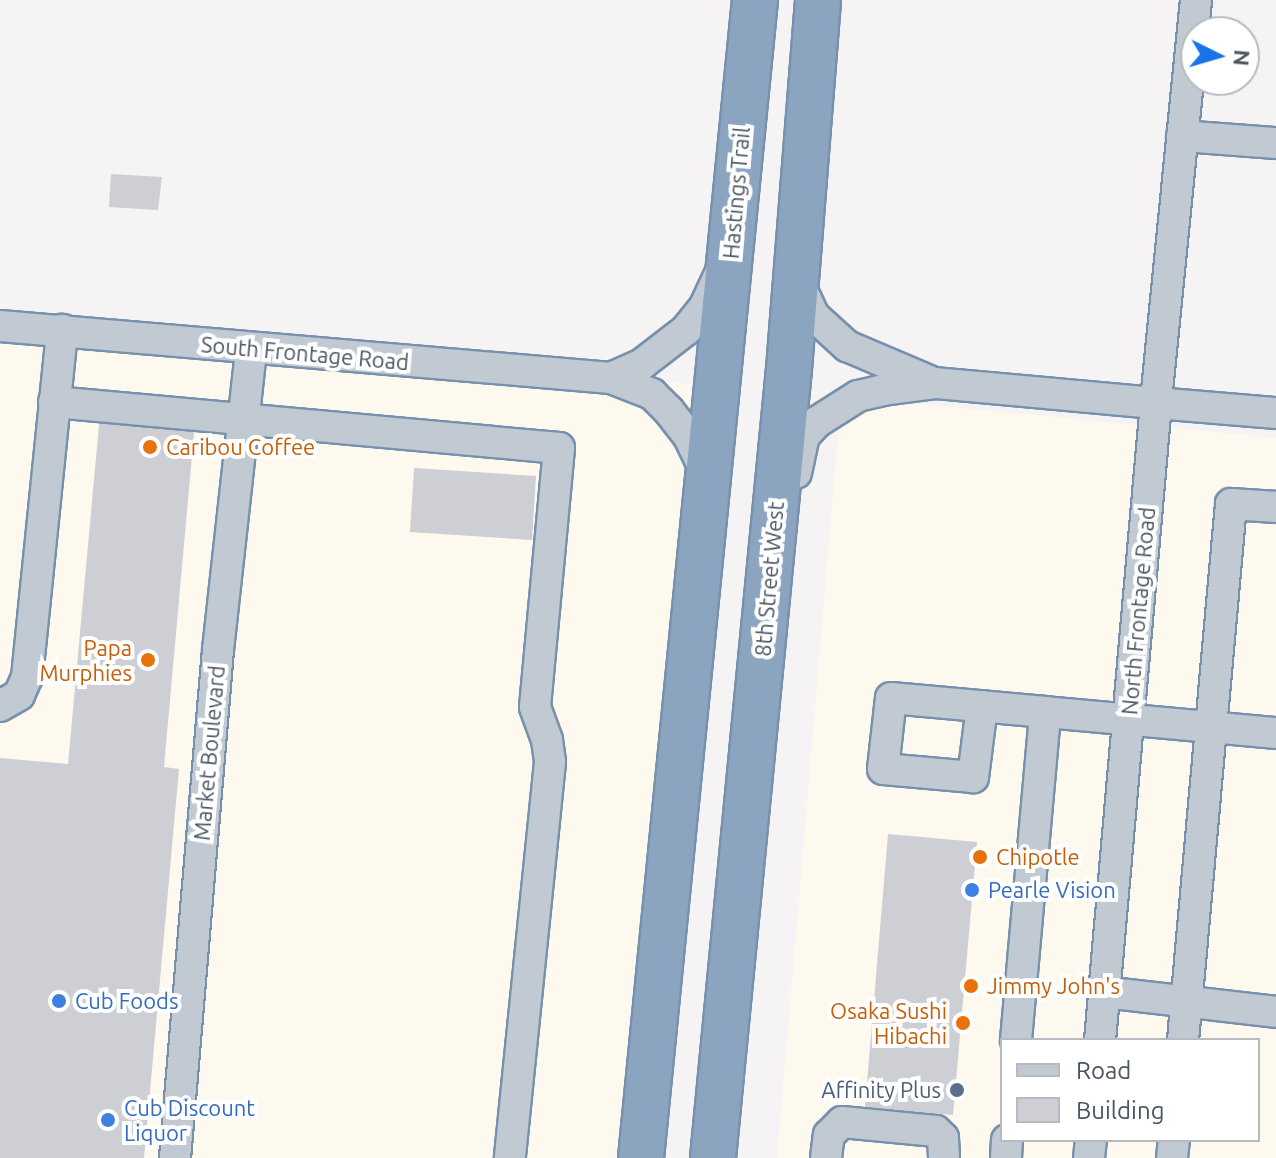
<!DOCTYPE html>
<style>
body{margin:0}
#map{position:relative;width:1276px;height:1158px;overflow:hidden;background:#f5f3f3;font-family:Ubuntu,sans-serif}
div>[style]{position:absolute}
.commercial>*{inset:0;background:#fdf9ef}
.building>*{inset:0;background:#cdcfd5}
.roads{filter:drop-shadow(2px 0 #7690ad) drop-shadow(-2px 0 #7690ad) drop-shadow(0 2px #7690ad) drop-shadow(0 -2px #7690ad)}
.minor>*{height:30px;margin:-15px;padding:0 15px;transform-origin:15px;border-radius:15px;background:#c1cad2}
.highway>*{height:44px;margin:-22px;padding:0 22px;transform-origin:22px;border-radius:22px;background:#8ba5c1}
.dots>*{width:22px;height:22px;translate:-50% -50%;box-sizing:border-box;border:4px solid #fff;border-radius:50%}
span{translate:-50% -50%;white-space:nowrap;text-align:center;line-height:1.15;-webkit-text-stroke:8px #fff;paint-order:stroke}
.street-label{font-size:22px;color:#4a5661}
.food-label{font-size:22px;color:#c56008}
.left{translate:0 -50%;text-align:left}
.right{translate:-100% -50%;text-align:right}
.shop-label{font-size:22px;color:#366cbe}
.service-label{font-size:22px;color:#4e5e75}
.legend{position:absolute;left:1000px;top:1038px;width:260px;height:104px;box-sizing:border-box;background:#fff;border:2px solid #b7bbc0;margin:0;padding:10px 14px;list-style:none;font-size:24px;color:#4a5661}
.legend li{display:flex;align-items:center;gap:16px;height:40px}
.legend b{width:40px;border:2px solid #b7bbc0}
.north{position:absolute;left:1180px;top:16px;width:80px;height:80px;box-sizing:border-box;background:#fff;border:2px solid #b7bbc0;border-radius:50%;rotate:95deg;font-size:22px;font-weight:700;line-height:32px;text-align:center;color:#4a5661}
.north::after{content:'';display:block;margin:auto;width:28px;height:36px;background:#1a73e8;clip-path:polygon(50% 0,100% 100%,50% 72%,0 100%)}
</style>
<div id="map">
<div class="commercial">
<div style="clip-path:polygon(0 330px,718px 386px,641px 1158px,0 1158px)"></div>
<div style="clip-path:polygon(evenodd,886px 401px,1276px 438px,1276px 1158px,777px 1158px,839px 421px,886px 401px,1002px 1040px,1258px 1040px,1258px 1140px,1002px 1140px,1002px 1040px)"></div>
</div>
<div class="building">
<div style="clip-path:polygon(111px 174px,162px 177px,158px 210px,109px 207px)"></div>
<div style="clip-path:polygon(100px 414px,195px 422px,164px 767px,179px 769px,144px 1158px,0 1158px,0 758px,68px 764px)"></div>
<div style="clip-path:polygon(414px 468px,536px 476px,532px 540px,410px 532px)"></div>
<div style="clip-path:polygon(888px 834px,977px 842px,953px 1115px,865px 1107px)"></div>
</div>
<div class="roads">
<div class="minor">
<div style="left:1196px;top:0;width:405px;rotate:95.7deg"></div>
<div style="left:1156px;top:403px;width:120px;rotate:4.8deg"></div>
<div style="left:1182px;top:136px;width:94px;rotate:4.3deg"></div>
<div style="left:798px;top:282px;width:38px;rotate:65deg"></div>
<div style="left:814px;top:316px;width:45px;rotate:42.3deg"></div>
<div style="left:847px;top:346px;width:89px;rotate:23.1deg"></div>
<div style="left:0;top:326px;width:613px;rotate:4.86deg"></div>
<div style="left:611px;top:378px;width:44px;rotate:21.3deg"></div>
<div style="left:652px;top:394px;width:24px;rotate:45deg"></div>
<div style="left:669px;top:411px;width:31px;rotate:52deg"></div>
<div style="left:688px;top:435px;width:46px;rotate:64deg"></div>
<div style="left:611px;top:378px;width:34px;rotate:-24deg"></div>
<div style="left:642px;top:364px;width:56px;rotate:-37.7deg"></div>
<div style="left:686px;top:330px;width:28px;rotate:-51deg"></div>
<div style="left:704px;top:308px;width:40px;rotate:-65deg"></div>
<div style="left:54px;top:402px;width:507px;rotate:5.2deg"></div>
<div style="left:559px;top:448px;width:260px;rotate:95.3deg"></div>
<div style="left:535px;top:707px;width:35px;rotate:70deg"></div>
<div style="left:547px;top:740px;width:22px;rotate:82deg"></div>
<div style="left:550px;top:762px;width:398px;rotate:95.8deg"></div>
<div style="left:796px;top:473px;width:38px;rotate:-78deg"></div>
<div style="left:804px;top:436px;width:19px;rotate:-47deg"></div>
<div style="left:817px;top:422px;width:49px;rotate:-32.4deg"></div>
<div style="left:858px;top:396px;width:26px;rotate:-13deg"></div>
<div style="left:883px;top:390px;width:52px;rotate:-7.7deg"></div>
<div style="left:935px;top:383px;width:222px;rotate:5.2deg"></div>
<div style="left:1156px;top:403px;width:639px;rotate:95.02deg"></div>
<div style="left:0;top:706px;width:22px;rotate:-30deg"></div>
<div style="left:19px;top:695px;width:20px;rotate:-66deg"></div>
<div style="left:27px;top:677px;width:349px;rotate:-84.2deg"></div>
<div style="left:982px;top:706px;width:72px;rotate:97.2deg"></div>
<div style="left:973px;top:777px;width:90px;rotate:-174.9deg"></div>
<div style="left:883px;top:769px;width:71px;rotate:-83.6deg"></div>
<div style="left:891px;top:698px;width:155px;rotate:5.2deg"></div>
<div style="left:1104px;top:992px;width:173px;rotate:6.6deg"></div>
<div style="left:1016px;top:1040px;width:329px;rotate:-84.9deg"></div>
<div style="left:1045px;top:712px;width:232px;rotate:5.2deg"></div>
<div style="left:1183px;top:1040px;width:538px;rotate:-84.88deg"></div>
<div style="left:1231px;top:504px;width:45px;rotate:3.8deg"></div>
<div style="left:175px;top:1158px;width:510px;rotate:-85.16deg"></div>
<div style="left:218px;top:650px;width:303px;rotate:-83.7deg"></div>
<div style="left:826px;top:1158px;width:23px;rotate:-83deg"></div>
<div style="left:829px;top:1135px;width:18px;rotate:-45deg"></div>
<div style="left:842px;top:1122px;width:94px;rotate:5.5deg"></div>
<div style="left:936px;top:1131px;width:10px;rotate:45deg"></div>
<div style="left:943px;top:1138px;width:20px;rotate:87deg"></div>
<div style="left:1006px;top:1158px;width:18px;rotate:-87deg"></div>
<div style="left:1089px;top:1158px;width:18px;rotate:-84deg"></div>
<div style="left:1172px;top:1158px;width:18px;rotate:-84deg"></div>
</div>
<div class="highway">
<div style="left:641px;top:1158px;width:1164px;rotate:-84.38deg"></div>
<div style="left:713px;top:1158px;width:793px;rotate:-84.5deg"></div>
<div style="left:789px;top:369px;width:370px;rotate:-85.5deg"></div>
</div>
</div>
<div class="dots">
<div style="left:150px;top:447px;background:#e8710a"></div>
<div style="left:148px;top:660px;background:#e8710a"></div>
<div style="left:980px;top:857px;background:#e8710a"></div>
<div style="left:972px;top:890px;background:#3f7fe0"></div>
<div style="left:971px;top:986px;background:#e8710a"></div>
<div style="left:59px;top:1001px;background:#3f7fe0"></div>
<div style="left:963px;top:1023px;background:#e8710a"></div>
<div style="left:957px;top:1090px;background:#5c6f8a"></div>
<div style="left:108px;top:1120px;background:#3f7fe0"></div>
</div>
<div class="street-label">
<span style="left:736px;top:193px;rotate:-85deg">Hastings Trail</span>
<span style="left:305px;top:353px;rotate:5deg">South Frontage Road</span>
<span style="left:769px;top:579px;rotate:-85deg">8th Street West</span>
<span style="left:1138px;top:611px;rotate:-85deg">North Frontage Road</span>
<span style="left:209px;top:753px;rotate:-85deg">Market Boulevard</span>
</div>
<div class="food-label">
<span class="left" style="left:166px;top:447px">Caribou Coffee</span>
<span class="right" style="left:132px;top:660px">Papa<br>Murphies</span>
<span class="left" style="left:996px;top:857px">Chipotle</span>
<span class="left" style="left:987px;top:986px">Jimmy John's</span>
<span class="right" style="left:947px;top:1023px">Osaka Sushi<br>Hibachi</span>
</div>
<div class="shop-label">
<span class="left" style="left:988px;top:890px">Pearle Vision</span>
<span class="left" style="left:75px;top:1001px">Cub Foods</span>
<span class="left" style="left:124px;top:1120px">Cub Discount<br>Liquor</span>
</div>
<div class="service-label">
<span class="right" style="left:941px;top:1090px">Affinity Plus</span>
</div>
<ul class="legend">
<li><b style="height:10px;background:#c1cad2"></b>Road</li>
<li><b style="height:22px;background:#cdcfd5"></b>Building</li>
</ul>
<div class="north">N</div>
</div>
